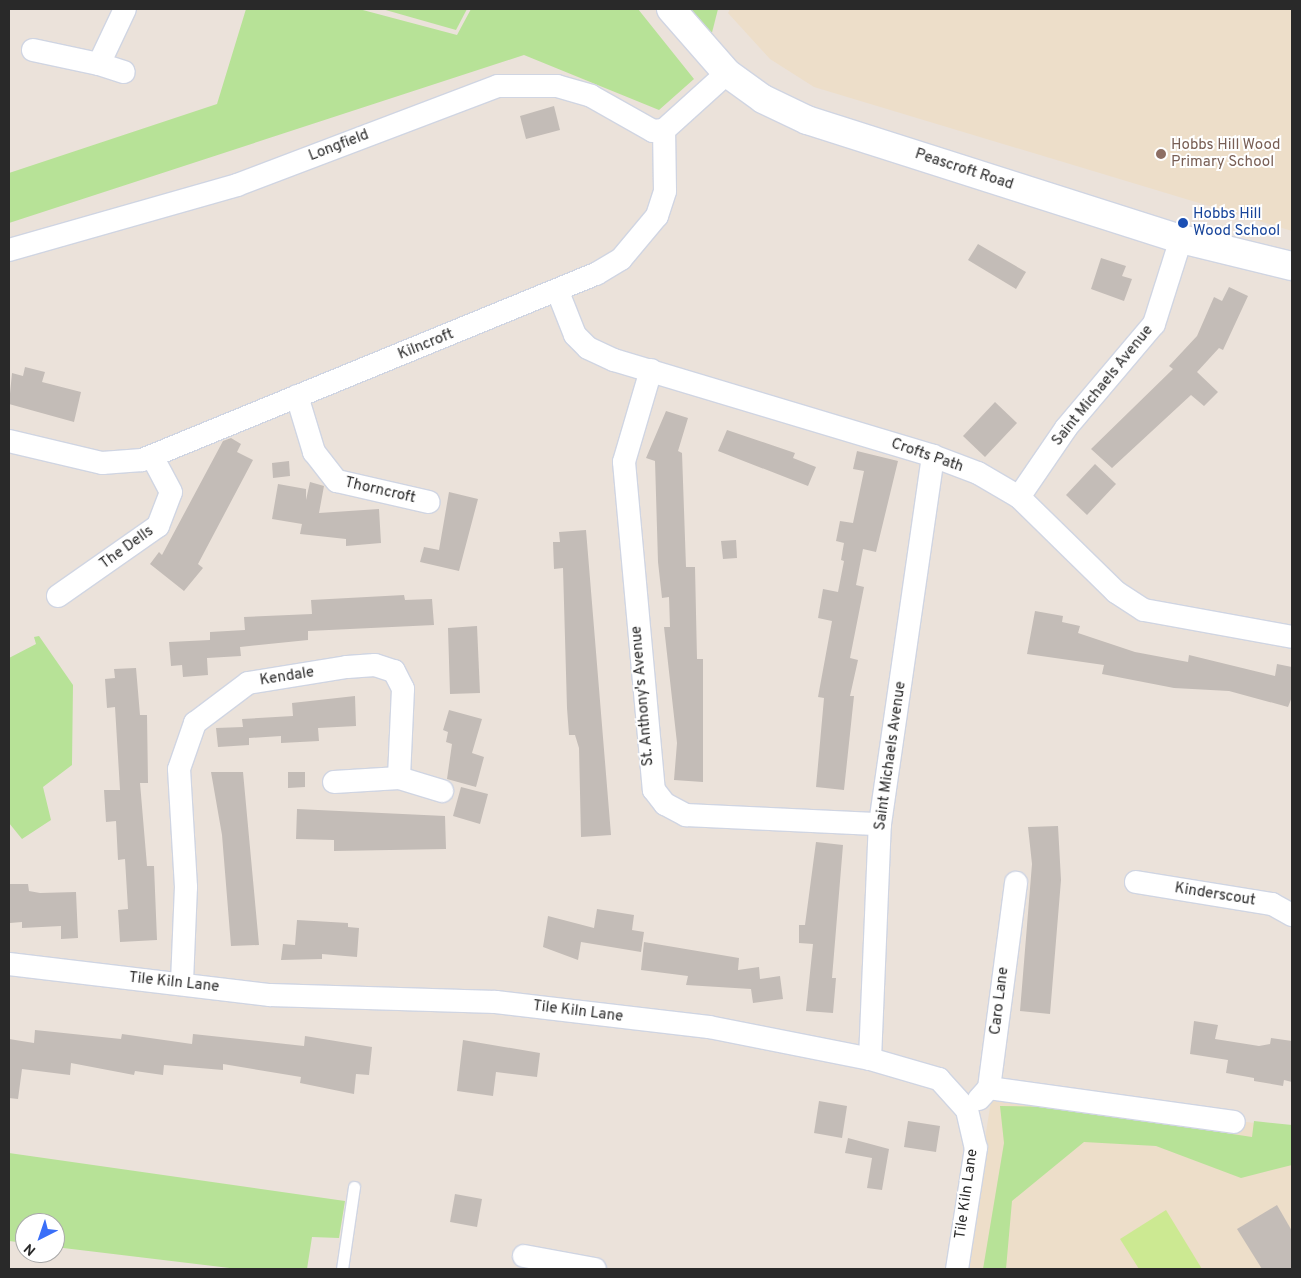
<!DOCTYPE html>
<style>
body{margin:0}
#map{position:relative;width:1301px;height:1278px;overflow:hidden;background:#ebe2da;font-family:Overpass,sans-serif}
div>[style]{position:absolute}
.education>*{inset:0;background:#eddec9}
.green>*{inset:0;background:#b7e297}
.pitch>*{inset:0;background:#cce992}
.building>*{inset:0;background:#c3bcb7}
.roads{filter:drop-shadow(1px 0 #d0d5e2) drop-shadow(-1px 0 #d0d5e2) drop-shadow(0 1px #d0d5e2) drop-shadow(0 -1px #d0d5e2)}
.lane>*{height:11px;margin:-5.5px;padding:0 5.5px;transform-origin:5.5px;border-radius:5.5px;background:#fff}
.street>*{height:22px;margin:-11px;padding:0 11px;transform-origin:11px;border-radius:11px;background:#fff}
.secondary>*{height:28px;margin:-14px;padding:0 14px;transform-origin:14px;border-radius:14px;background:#fff}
.dots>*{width:14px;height:14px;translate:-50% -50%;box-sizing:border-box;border:2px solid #fff;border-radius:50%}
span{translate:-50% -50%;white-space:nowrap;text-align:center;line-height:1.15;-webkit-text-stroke:4px #fff;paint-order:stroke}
.education-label{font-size:15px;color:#785e54}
.left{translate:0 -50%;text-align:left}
.street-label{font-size:15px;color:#292929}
.transit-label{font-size:15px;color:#164399}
.frame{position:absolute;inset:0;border:10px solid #292929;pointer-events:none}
.north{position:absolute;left:15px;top:1213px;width:50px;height:50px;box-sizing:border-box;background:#fff;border:1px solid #a9a9a9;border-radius:50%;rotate:221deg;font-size:14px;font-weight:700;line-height:20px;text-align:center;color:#292929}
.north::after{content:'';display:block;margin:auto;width:18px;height:22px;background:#3a6ff8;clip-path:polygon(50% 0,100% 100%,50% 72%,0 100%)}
</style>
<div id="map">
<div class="education">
<div style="clip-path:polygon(730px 9px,1292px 9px,1292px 231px,814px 87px,770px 59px,728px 13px)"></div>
<div style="clip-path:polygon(992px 1095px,1292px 1127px,1292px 1269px,964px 1269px)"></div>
</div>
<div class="green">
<div style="clip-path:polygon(246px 9px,359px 9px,457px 35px,471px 9px,638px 9px,694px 79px,659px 110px,524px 55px,9px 223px,9px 173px,217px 104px)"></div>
<div style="clip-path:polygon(382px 9px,467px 9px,456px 30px)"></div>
<div style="clip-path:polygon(671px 9px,718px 9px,705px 60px)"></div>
<div style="clip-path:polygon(39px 636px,73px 685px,72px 765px,43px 787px,51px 820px,22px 839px,9px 823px,9px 658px,36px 644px,34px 637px)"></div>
<div style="clip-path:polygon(1000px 1106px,1054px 1107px,1252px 1137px,1254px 1121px,1292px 1125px,1292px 1165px,1241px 1178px,1156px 1146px,1084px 1142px,1012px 1201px,1006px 1269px,983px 1269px,1004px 1143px)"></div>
<div style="clip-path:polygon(9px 1153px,345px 1201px,339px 1238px,312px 1237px,307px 1269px,238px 1269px,55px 1247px,55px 1223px,25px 1223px,25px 1243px,9px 1241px)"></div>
</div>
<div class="pitch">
<div style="clip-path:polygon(1166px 1210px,1202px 1269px,1139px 1269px,1120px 1239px)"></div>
</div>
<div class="building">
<div style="clip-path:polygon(554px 106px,560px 130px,526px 139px,520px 116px)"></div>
<div style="clip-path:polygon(978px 244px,1026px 272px,1016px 289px,968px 260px)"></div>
<div style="clip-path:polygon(1101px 258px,1126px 266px,1122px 276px,1132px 279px,1124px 301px,1091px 289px)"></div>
<div style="clip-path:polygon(1229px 287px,1248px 296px,1223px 350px,1219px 348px,1197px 372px,1218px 392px,1204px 406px,1191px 395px,1112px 468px,1091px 449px,1173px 369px,1169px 366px,1197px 336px,1214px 297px,1222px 301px)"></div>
<div style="clip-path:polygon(25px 367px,45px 372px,42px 382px,81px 392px,74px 422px,9px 404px,12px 373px,23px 376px)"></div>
<div style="clip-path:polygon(995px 402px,1017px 423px,985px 457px,963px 436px)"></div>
<div style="clip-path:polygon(666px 411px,688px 418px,678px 451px,682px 453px,686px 567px,695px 567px,697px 659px,703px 659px,703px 782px,674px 780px,677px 743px,664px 627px,670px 627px,669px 597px,662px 598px,658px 562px,655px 461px,646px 458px)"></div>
<div style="clip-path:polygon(727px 430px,795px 453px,793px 458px,816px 467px,808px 486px,718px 451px)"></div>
<div style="clip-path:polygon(231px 438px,241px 444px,237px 452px,253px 460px,198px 564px,203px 568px,184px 591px,150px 564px,159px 552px,162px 555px,223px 441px)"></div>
<div style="clip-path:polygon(857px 451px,898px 461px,876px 552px,863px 549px,856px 585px,864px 587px,850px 658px,858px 660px,850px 696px,854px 696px,844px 790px,816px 787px,824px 698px,818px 697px,832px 621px,818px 618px,823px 589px,838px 592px,844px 561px,841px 560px,844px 543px,836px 541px,840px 521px,853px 523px,864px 471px,853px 469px)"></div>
<div style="clip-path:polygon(289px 461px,290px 476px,273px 478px,272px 463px)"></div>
<div style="clip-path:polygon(1095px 464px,1116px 484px,1087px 515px,1066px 495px)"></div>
<div style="clip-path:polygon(310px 482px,324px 486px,319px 513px,379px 509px,381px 543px,346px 546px,346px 539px,300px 534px,302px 524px,272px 519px,278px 484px,306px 489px,306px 500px)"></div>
<div style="clip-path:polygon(449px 492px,478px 499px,459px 571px,420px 562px,424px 547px,439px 550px)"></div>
<div style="clip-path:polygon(586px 530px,611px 835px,581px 837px,579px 748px,575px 735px,569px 735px,567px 708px,563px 568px,554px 569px,553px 542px,560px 542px,559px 532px)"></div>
<div style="clip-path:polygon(736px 540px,737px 558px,723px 559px,721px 541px)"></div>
<div style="clip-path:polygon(404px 595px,405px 600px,432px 599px,434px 625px,308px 631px,308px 640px,240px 647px,241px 656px,207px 658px,208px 675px,183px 677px,182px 665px,171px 666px,169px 642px,210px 640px,210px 632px,245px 630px,244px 617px,312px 614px,311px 600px)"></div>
<div style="clip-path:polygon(1035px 611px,1063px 616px,1062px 622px,1080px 626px,1078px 633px,1135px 652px,1188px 662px,1189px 655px,1275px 676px,1277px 664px,1292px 667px,1292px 697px,1288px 707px,1229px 691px,1174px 688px,1102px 674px,1104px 665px,1027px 654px)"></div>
<div style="clip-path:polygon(477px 626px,480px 693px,450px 694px,448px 628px)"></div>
<div style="clip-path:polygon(136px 668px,140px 715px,147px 715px,148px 783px,140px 783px,147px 866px,154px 866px,157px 940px,120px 942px,118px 910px,128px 909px,125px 859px,118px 860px,116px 821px,106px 822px,104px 790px,120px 790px,115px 707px,107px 708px,105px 679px,115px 678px,114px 669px)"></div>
<div style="clip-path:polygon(355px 696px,356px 726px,318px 728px,319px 741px,281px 743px,281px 736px,249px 738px,249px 745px,218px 747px,216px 728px,243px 727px,242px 719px,293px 716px,292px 703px)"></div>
<div style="clip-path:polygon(449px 710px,482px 719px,472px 753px,484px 757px,476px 787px,447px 779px,452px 744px,446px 742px,448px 732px,443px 730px)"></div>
<div style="clip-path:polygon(211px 772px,243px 772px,259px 945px,231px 946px,222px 835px)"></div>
<div style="clip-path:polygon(288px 772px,305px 772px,305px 787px,288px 788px)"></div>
<div style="clip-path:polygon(461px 787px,488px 794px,480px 824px,453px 816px)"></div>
<div style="clip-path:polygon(297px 809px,445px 816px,446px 849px,334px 851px,334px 840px,296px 839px)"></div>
<div style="clip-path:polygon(1058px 826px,1061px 880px,1050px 1014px,1020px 1011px,1032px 864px,1028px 827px)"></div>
<div style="clip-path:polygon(816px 842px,843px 845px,832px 978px,836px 978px,833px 1013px,806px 1011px,813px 944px,799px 943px,799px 925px,805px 925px)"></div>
<div style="clip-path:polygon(9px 884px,28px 884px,29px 891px,40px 893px,76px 892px,78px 938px,61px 939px,61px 926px,22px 928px,22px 922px,10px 923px)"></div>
<div style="clip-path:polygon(597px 909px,634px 915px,632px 930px,644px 932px,641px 952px,581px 942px,578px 960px,543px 947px,548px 916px,594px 928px)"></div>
<div style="clip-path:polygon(297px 920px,348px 923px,348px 927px,359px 928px,357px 957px,322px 954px,322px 959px,281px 960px,283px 944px,295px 945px)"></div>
<div style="clip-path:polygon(644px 942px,739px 958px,738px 970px,759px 967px,760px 979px,780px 976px,783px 999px,753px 1003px,751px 989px,686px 985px,688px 976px,641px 970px)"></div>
<div style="clip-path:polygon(1194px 1021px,1218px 1025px,1215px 1039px,1259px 1046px,1270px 1044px,1271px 1038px,1292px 1041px,1292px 1082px,1284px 1080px,1283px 1086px,1254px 1081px,1254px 1078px,1226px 1073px,1228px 1060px,1190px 1054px)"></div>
<div style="clip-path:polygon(35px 1030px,121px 1039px,122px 1034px,192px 1044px,193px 1034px,304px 1046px,305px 1036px,372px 1047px,369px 1075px,356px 1074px,354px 1094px,300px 1083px,301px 1077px,223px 1064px,223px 1070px,164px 1065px,163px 1075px,135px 1071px,134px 1075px,71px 1063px,70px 1075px,22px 1069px,18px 1099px,9px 1098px,9px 1039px,34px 1043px)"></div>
<div style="clip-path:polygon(463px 1040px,540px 1053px,537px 1077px,496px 1072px,493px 1096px,457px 1091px)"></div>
<div style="clip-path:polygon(819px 1101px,847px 1106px,842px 1138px,814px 1133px)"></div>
<div style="clip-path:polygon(908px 1121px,940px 1126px,936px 1152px,904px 1147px)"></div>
<div style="clip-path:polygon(848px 1138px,889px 1149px,882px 1190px,867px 1188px,872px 1158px,845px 1153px)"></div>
<div style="clip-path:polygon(455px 1194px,482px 1199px,477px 1227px,450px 1222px)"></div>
<div style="clip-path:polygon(1277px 1205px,1292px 1231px,1292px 1269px,1262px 1269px,1237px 1229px)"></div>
</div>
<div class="roads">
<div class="lane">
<div style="left:342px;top:1269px;width:83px;rotate:-81.7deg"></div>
</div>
<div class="street">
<div style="left:33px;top:50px;width:67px;rotate:12deg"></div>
<div style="left:99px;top:64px;width:61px;rotate:-64.7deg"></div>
<div style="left:99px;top:64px;width:26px;rotate:18deg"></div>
<div style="left:9px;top:250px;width:237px;rotate:-15.9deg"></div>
<div style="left:237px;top:185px;width:279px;rotate:-20.8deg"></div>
<div style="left:498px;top:86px;width:59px"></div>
<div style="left:557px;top:86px;width:35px;rotate:16deg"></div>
<div style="left:591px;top:96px;width:71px;rotate:29.4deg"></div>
<div style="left:653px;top:131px;width:11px;rotate:-5deg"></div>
<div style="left:558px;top:292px;width:46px;rotate:68.4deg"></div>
<div style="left:575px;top:335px;width:18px;rotate:45deg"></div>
<div style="left:588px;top:348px;width:29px;rotate:25deg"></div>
<div style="left:614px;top:360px;width:333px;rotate:16.7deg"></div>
<div style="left:933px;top:456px;width:48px;rotate:20.7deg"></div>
<div style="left:978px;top:473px;width:48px;rotate:30.3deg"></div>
<div style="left:1019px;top:497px;width:136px;rotate:44.4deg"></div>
<div style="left:1116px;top:592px;width:33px;rotate:33deg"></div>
<div style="left:1144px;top:610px;width:150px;rotate:10.3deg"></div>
<div style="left:651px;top:370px;width:96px;rotate:106.4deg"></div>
<div style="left:624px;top:462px;width:329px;rotate:84.8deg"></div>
<div style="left:654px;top:790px;width:18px;rotate:52deg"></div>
<div style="left:665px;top:804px;width:24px;rotate:28deg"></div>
<div style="left:686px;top:815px;width:194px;rotate:2.7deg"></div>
<div style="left:297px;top:396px;width:59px;rotate:73.1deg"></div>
<div style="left:314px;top:452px;width:37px;rotate:52deg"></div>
<div style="left:337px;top:481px;width:94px;rotate:12.9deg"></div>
<div style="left:9px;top:441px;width:96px;rotate:13.3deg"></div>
<div style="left:102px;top:463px;width:40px;rotate:-4.3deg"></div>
<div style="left:142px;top:460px;width:491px;rotate:-22.3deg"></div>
<div style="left:596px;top:274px;width:29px;rotate:-31deg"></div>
<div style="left:621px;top:259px;width:56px;rotate:-50.1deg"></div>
<div style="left:657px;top:216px;width:26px;rotate:-72deg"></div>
<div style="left:665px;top:191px;width:61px;rotate:-90.9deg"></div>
<div style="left:664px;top:130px;width:85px;rotate:-42.1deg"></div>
<div style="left:1019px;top:497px;width:83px;rotate:-55.7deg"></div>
<div style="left:1066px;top:428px;width:136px;rotate:-49.8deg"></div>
<div style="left:1154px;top:324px;width:89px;rotate:-72.4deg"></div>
<div style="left:58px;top:596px;width:122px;rotate:-35deg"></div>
<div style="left:158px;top:526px;width:36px;rotate:-69deg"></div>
<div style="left:171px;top:492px;width:40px;rotate:-118deg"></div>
<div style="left:399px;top:778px;width:45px;rotate:16.8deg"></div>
<div style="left:1136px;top:882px;width:138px;rotate:9.2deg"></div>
<div style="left:1272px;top:904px;width:23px;rotate:29deg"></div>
<div style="left:9px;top:964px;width:263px;rotate:6.8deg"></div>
<div style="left:270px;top:995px;width:226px;rotate:1.8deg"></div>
<div style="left:496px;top:1002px;width:214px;rotate:6.7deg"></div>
<div style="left:709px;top:1027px;width:164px;rotate:11.2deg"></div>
<div style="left:870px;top:1059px;width:72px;rotate:16.2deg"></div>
<div style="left:939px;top:1079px;width:42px;rotate:47.9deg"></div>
<div style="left:967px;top:1110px;width:39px;rotate:77deg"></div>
<div style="left:976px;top:1148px;width:122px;rotate:98.9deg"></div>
<div style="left:182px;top:982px;width:95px;rotate:-87.6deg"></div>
<div style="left:186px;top:887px;width:118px;rotate:-93.4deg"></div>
<div style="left:179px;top:769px;width:49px;rotate:-70.8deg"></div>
<div style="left:195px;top:723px;width:66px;rotate:-37deg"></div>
<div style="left:248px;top:683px;width:100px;rotate:-9.2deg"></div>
<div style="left:347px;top:667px;width:28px;rotate:-4deg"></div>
<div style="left:375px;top:665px;width:20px;rotate:18deg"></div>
<div style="left:394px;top:671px;width:20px;rotate:63deg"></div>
<div style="left:403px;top:689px;width:89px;rotate:92.6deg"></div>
<div style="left:399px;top:778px;width:65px;rotate:176.5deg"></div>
<div style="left:870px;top:1059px;width:235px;rotate:-87.6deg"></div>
<div style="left:880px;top:824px;width:372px;rotate:-81.8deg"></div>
<div style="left:989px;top:1088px;width:247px;rotate:7.9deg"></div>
<div style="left:979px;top:1099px;width:15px;rotate:-48deg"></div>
<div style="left:989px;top:1088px;width:207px;rotate:-82.5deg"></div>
<div style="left:524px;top:1256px;width:72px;rotate:10.4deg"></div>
</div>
<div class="secondary">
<div style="left:671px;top:9px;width:85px;rotate:48.8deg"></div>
<div style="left:727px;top:73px;width:44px;rotate:35.8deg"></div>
<div style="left:763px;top:99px;width:49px;rotate:25.5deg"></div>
<div style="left:807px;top:120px;width:392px;rotate:17.7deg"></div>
<div style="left:1181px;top:239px;width:114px;rotate:13.7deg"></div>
</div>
</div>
<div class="dots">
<div style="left:1161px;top:154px;background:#8d6e63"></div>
<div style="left:1183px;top:223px;background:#1a4fb4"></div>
</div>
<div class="education-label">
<span class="left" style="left:1171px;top:154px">Hobbs Hill Wood<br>Primary School</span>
</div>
<div class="street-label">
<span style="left:339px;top:146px;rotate:-21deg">Longfield</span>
<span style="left:964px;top:170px;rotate:18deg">Peascroft Road</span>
<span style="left:426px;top:345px;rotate:-22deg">Kilncroft</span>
<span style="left:1103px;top:386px;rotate:-51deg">Saint Michaels Avenue</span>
<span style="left:927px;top:456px;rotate:19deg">Crofts Path</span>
<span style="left:380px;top:491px;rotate:13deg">Thorncroft</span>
<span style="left:127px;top:548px;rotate:-36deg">The Dells</span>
<span style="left:287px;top:677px;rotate:-9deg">Kendale</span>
<span style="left:643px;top:696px;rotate:-95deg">St. Anthony's Avenue</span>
<span style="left:891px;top:756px;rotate:-82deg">Saint Michaels Avenue</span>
<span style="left:1215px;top:895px;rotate:9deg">Kinderscout</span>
<span style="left:174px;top:983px;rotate:6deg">Tile Kiln Lane</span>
<span style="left:1000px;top:1001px;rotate:-83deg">Caro Lane</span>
<span style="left:578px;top:1012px;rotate:7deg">Tile Kiln Lane</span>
<span style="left:967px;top:1194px;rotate:-82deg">Tile Kiln Lane</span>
</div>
<div class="transit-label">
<span class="left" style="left:1193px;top:223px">Hobbs Hill<br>Wood School</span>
</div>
<div class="frame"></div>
<div class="north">N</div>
</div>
